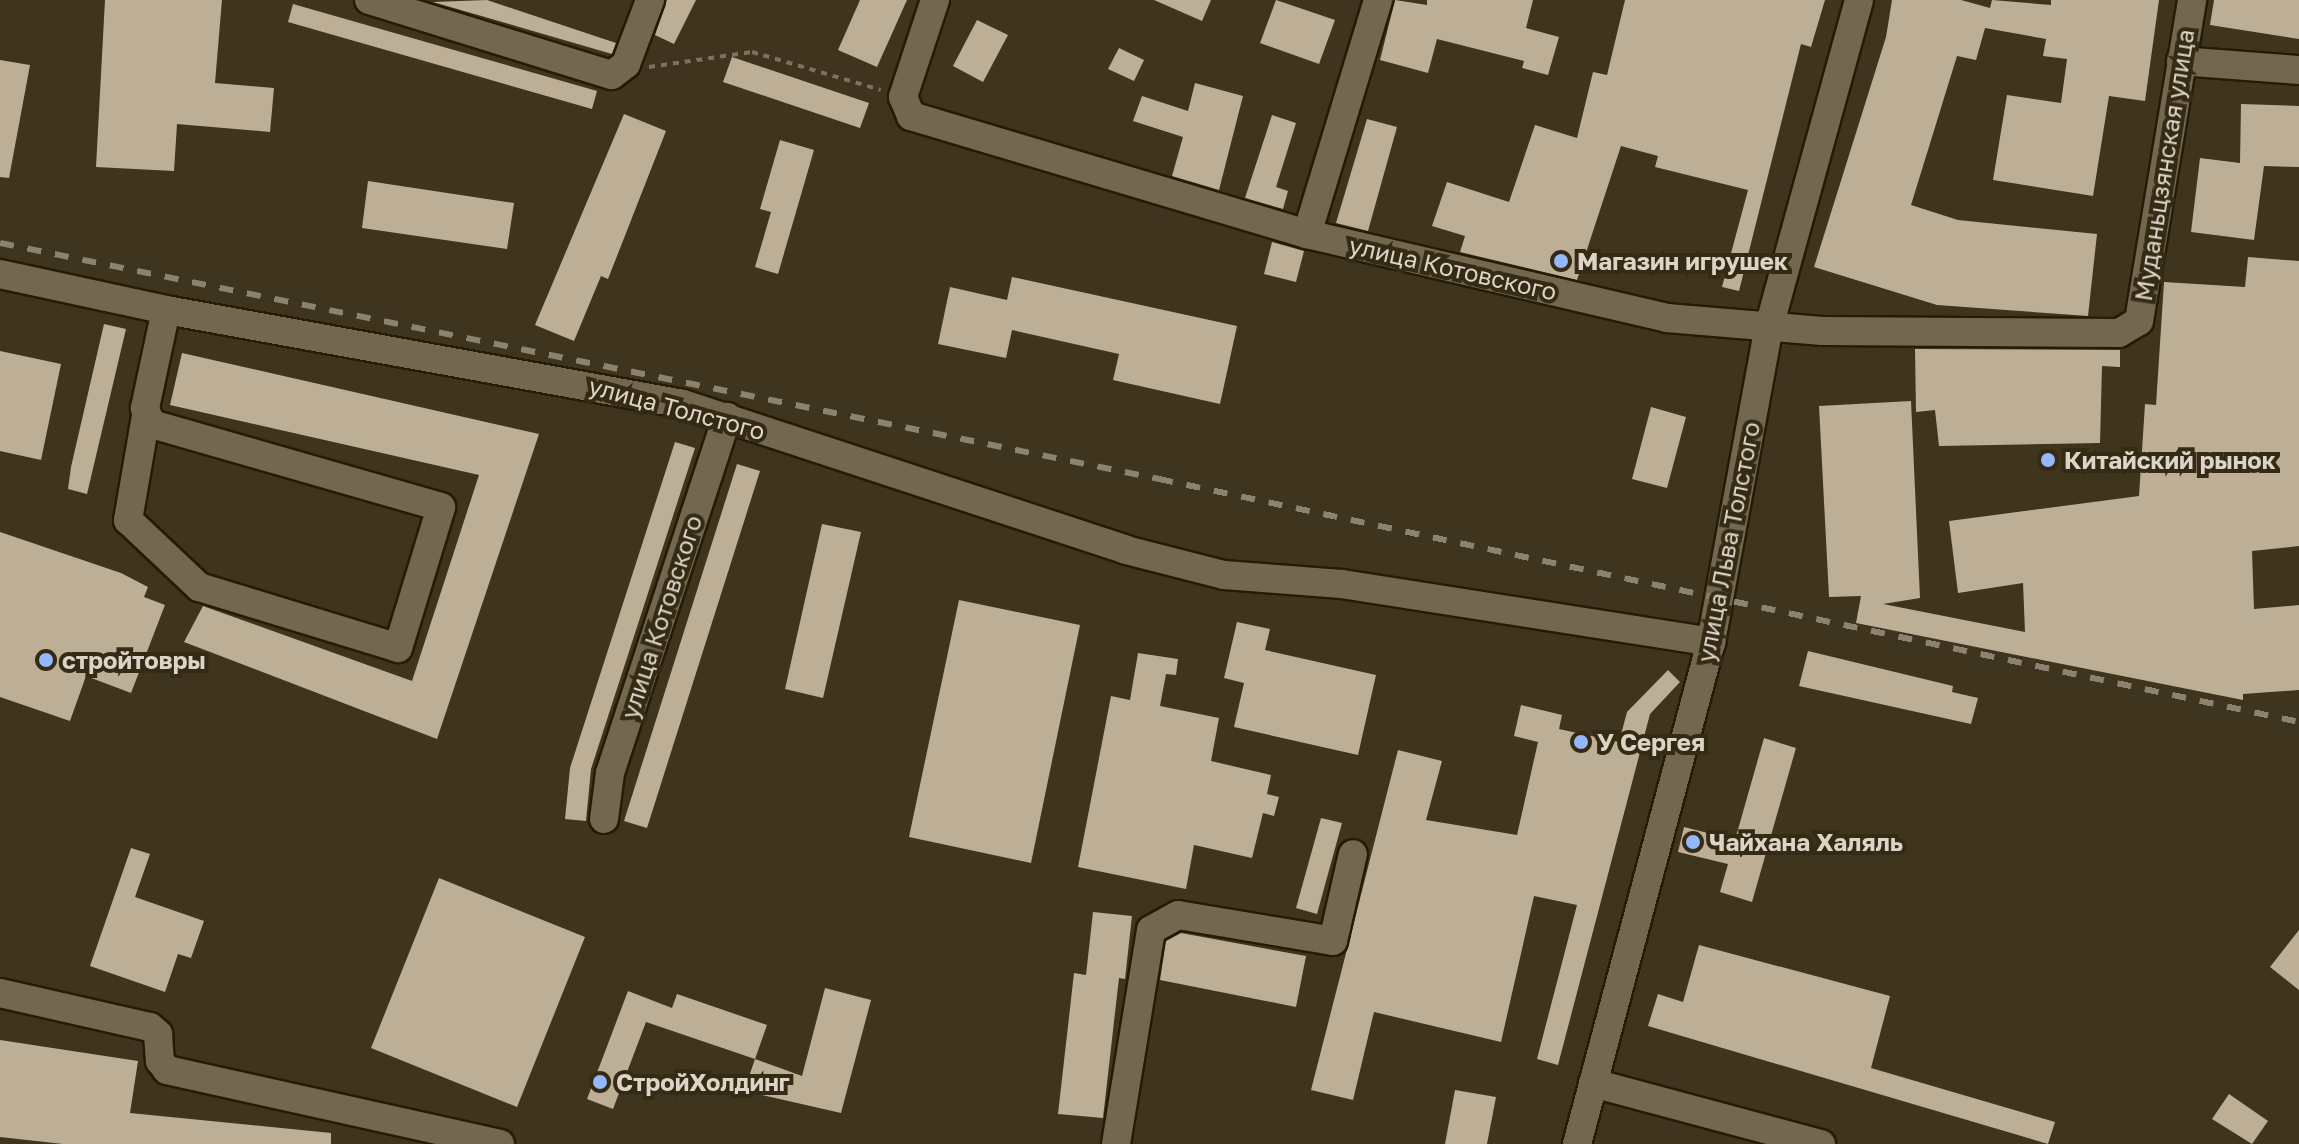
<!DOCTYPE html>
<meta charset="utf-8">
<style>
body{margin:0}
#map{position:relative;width:2299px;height:1144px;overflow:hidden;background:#3f341d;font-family:"Golos Text",sans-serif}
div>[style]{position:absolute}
.building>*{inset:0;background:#bdaf95}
.path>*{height:4px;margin-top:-2px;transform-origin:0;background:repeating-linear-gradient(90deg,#7c725f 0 6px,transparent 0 12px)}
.roads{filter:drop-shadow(2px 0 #261b05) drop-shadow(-2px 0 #261b05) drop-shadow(0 2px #261b05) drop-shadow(0 -2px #261b05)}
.minor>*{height:28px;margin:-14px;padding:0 14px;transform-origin:14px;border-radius:14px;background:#73674f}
.rail>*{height:6px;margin-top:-3px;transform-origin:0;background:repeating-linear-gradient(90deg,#8b8270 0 14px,transparent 0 28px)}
.dots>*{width:22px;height:22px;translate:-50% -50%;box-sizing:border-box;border:4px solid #352a13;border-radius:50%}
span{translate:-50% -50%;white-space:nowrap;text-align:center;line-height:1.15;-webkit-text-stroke:8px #352a13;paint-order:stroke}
.street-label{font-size:24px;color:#dbd4c7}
.poi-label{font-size:24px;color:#dbd4c7;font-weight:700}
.left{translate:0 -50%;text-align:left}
</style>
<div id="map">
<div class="building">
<div style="clip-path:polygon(105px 0,222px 0,215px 83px,274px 88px,270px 132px,177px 124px,174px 171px,96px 167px)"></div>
<div style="clip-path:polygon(487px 0,616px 43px,612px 54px,433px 2px)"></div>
<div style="clip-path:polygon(667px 0,696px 0,674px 44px,655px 35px)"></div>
<div style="clip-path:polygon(860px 0,907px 0,877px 67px,838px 50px)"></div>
<div style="clip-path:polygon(1154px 0,1211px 0,1202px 21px)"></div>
<div style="clip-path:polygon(1276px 0,1335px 20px,1319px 64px,1260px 43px)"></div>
<div style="clip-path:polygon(1395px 0,1427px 5px,1427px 0,1533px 0,1526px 28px,1559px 37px,1548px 75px,1522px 68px,1524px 61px,1437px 39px,1428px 73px,1380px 60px)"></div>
<div style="clip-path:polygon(1625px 0,1825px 0,1811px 47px,1801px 44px,1739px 291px,1722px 287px,1748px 190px,1655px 167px,1658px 156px,1621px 146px,1577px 280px,1460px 252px,1465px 236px,1432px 226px,1447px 182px,1509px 202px,1535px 125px,1577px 138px,1593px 72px,1607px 75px)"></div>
<div style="clip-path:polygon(1892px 0,1961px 0,1990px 8px,1992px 0,2051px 5px,2051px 0,2159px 0,2145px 101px,2109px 96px,2093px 196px,1993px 180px,2007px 95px,2061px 103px,2067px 59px,2043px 56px,2046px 39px,1985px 28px,1976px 60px,1957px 56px,1911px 205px,1958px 220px,2097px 234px,2088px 316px,1937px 305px,1814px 267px,1886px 37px)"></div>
<div style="clip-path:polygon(2214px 0,2299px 0,2299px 39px,2210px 25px)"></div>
<div style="clip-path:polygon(293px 4px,597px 91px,592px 109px,288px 22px)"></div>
<div style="clip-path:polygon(977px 20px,1008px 35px,983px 82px,953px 66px)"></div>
<div style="clip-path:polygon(1119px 48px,1144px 60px,1134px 81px,1108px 69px)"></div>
<div style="clip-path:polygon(732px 57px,869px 103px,860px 128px,723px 82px)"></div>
<div style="clip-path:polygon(0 60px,30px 65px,9px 178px,0 177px)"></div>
<div style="clip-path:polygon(1195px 83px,1243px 96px,1219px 190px,1172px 176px,1183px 137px,1133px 121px,1142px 96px,1188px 111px)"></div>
<div style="clip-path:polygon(2241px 104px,2299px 106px,2299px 167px,2264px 166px,2254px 240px,2191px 232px,2200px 158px,2240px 163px)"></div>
<div style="clip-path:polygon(624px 114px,666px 131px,608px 279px,601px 276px,574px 341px,535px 325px)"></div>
<div style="clip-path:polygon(1272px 115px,1296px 123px,1276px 187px,1288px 191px,1283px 209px,1245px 198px)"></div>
<div style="clip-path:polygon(1367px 119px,1397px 127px,1368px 231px,1336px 223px)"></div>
<div style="clip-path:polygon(780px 140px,814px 150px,778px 274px,755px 267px,771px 212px,760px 209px)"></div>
<div style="clip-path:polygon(368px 181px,514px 203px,507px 249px,362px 228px)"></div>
<div style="clip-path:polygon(1272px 242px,1304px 251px,1296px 282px,1264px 274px)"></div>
<div style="clip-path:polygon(2248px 257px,2299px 261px,2299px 546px,2252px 551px,2254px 609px,2299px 605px,2299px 690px,2243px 694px,2243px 700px,1856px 623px,1861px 596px,1829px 597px,1819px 406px,1911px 401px,1920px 598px,1883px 604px,2025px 632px,2023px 583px,1958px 593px,1949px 521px,2139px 496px,2145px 404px,2156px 405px,2164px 282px,2245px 287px)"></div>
<div style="clip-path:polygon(1012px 277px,1237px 326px,1220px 404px,1113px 380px,1119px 354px,1012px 330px,1006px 358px,938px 344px,950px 287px,1007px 300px)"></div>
<div style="clip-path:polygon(104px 324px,126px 329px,87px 494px,68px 489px,71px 467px)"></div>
<div style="clip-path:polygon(1915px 349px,2120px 350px,2120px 367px,2102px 366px,2100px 443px,1939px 446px,1935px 410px,1916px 412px)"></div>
<div style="clip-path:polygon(0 351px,61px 364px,41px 460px,0 451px)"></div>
<div style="clip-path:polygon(182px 353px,539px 434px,437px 739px,184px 642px,203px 606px,412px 681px,479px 475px,170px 405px)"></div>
<div style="clip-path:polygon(1651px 407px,1686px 417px,1667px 488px,1632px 479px)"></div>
<div style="clip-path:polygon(675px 442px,695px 448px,591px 769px,586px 821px,565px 819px,570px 768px)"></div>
<div style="clip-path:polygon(737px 464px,760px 471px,647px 828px,624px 821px)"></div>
<div style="clip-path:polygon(822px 524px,861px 532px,823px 698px,785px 689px)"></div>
<div style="clip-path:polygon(0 532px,121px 573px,148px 587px,144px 597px,165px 605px,131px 693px,86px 676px,70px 721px,0 697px)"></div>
<div style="clip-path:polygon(959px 600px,1080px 625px,1031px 863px,909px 837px)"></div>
<div style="clip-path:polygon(1237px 622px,1270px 629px,1265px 650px,1376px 675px,1358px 755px,1234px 727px,1244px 683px,1224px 678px)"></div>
<div style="clip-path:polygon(1808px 651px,1953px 686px,1952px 692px,1978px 698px,1971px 724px,1799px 686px)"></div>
<div style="clip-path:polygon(1138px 653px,1178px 659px,1176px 675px,1166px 674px,1160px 706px,1219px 718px,1211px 761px,1271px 775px,1267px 794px,1279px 797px,1274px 816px,1263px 813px,1252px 858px,1194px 845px,1186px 889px,1078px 867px,1111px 696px,1130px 700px)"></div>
<div style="clip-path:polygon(1668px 670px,1680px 682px,1650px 714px,1558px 1065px,1537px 1059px,1577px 905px,1534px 896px,1501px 1042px,1374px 1012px,1353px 1100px,1311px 1090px,1398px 750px,1442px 761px,1426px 820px,1517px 835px,1538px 742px,1514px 736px,1521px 705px,1562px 715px,1559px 729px,1619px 742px,1627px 712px)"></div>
<div style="clip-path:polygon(1764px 738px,1796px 748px,1752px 902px,1720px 892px,1728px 864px,1678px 852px,1684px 827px,1735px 840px)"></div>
<div style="clip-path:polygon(1321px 818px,1342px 823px,1317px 914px,1296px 908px)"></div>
<div style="clip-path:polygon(131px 848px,150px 854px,135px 897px,204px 921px,191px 958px,178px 954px,165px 992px,90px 966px)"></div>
<div style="clip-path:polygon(439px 878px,585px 937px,517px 1107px,371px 1048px)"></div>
<div style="clip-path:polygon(1093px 912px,1132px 916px,1125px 979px,1119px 978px,1103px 1118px,1058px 1114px,1074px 973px,1086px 975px)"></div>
<div style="clip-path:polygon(2299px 930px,2299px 990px,2270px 967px)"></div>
<div style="clip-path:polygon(1181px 933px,1306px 956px,1296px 1007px,1160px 980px,1166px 941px)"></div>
<div style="clip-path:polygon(1699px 945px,1890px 996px,1871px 1068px,2055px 1122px,2048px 1144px,1648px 1026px,1658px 994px,1683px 1002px)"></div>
<div style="clip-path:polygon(825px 988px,871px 1000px,841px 1113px,744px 1091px,755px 1059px,802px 1076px)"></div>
<div style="clip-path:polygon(628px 991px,672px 1008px,677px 994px,767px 1025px,755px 1059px,646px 1022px,613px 1109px,587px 1099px)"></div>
<div style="clip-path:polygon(0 1040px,138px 1061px,130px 1113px,331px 1133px,331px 1144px,63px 1144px,0 1137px)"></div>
<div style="clip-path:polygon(1455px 1090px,1496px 1097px,1487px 1144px,1445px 1144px)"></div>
<div style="clip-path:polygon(2229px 1094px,2268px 1121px,2252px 1144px,2212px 1119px)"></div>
</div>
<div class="path">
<div style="left:649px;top:67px;width:104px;rotate:-8.3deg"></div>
<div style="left:752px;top:52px;width:134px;rotate:16.4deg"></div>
</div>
<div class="roads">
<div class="minor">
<div style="left:369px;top:0;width:254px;rotate:17.2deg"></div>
<div style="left:612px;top:75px;width:18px;rotate:-38deg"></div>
<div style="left:626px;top:64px;width:68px;rotate:-69.4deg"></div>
<div style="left:935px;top:0;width:102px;rotate:108.3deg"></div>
<div style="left:903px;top:97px;width:21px;rotate:67deg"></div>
<div style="left:911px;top:116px;width:413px;rotate:16.6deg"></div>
<div style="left:1307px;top:234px;width:370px;rotate:13.1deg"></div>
<div style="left:1667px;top:318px;width:156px;rotate:4.8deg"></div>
<div style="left:1822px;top:331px;width:297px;rotate:0.4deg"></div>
<div style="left:2119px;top:333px;width:23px;rotate:-31deg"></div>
<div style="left:2139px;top:321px;width:325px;rotate:-80.6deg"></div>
<div style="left:2181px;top:61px;width:118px;rotate:4.4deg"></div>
<div style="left:1307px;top:234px;width:245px;rotate:-73.1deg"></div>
<div style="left:0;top:274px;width:170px;rotate:12.2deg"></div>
<div style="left:166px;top:310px;width:525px;rotate:10.3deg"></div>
<div style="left:683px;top:404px;width:466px;rotate:18.2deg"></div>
<div style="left:1126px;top:550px;width:101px;rotate:14.3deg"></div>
<div style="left:1224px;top:575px;width:118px;rotate:4.4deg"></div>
<div style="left:1342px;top:584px;width:374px;rotate:8.9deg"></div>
<div style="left:146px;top:416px;width:106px;rotate:99.8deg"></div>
<div style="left:128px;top:520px;width:98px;rotate:43.3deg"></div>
<div style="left:199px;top:587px;width:208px;rotate:17deg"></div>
<div style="left:398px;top:648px;width:147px;rotate:-73deg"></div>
<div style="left:441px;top:507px;width:302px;rotate:-164deg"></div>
<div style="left:151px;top:424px;width:17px;rotate:-111deg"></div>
<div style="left:145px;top:408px;width:100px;rotate:-77.9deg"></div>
<div style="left:604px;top:819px;width:46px;rotate:-82.6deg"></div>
<div style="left:610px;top:773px;width:375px;rotate:-71.8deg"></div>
<div style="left:0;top:993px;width:154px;rotate:12.8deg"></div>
<div style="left:150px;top:1027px;width:11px;rotate:41deg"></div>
<div style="left:158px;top:1034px;width:27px;rotate:86deg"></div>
<div style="left:160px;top:1061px;width:11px;rotate:52deg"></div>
<div style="left:167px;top:1070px;width:341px;rotate:12.5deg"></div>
<div style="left:1593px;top:1083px;width:236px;rotate:15deg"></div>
<div style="left:1116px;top:1144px;width:217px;rotate:-80.7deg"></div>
<div style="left:1151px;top:930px;width:31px;rotate:-29deg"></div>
<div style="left:1178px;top:915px;width:157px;rotate:9.5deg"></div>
<div style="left:1333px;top:941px;width:89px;rotate:-77.1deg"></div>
<div style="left:1577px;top:1144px;width:520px;rotate:-75.05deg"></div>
<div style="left:1711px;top:642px;width:320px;rotate:-79.6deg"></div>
<div style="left:1769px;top:327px;width:339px;rotate:-74.6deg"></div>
</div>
</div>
<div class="rail">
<div style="left:0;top:243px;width:1183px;rotate:11.51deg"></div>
<div style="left:1159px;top:479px;width:1166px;rotate:12.03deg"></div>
</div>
<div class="dots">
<div style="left:1561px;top:261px;background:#94b7fd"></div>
<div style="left:2048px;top:460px;background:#94b7fd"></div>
<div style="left:46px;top:660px;background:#94b7fd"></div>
<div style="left:1581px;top:742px;background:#94b7fd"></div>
<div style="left:1693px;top:842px;background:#94b7fd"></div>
<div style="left:600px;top:1082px;background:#94b7fd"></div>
</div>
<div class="street-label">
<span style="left:2164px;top:165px;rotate:-81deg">Муданьцзянская улица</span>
<span style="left:1453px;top:268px;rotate:13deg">улица Котовского</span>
<span style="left:677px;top:408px;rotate:15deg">улица Толстого</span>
<span style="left:1728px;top:542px;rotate:-79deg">улица Льва Толстого</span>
<span style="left:661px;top:617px;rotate:-72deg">улица Котовского</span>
</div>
<div class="poi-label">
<span class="left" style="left:1577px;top:261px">Магазин игрушек</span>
<span class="left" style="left:2064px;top:460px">Китайский рынок</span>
<span class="left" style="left:62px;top:660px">стройтовры</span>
<span class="left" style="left:1597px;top:742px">У Сергея</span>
<span class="left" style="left:1709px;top:842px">Чайхана Халяль</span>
<span class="left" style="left:616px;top:1082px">СтройХолдинг</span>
</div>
</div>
